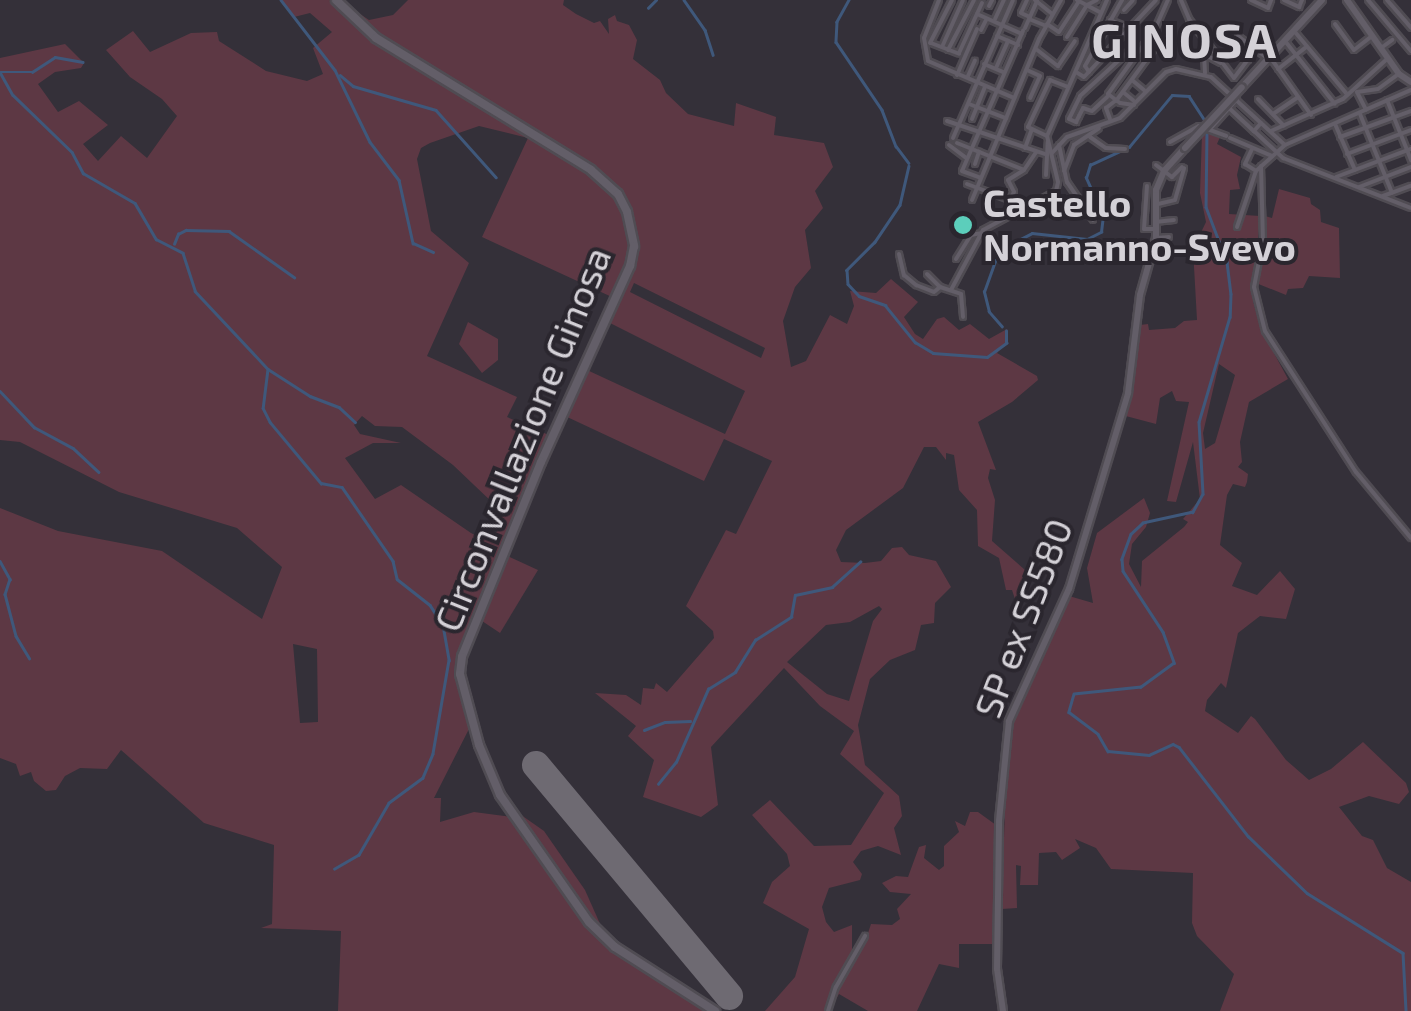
<!DOCTYPE html>
<style>
body{margin:0}
#map{position:relative;width:1411px;height:1011px;overflow:hidden;background:#343039;font-family:"Exo 2",sans-serif}
div>[style]{position:absolute}
.green>*{inset:0;background:#5d3844}
.stream>*{height:2.5px;margin:-1.25px;padding:0 1.25px;transform-origin:1.25px;border-radius:1.25px;background:#3f587b}
.runway>*{height:28px;margin:-14px;padding:0 14px;transform-origin:14px;border-radius:14px;background:#6e6a72}
.roads{filter:drop-shadow(2px 0 #504c53) drop-shadow(-2px 0 #504c53) drop-shadow(0 2px #504c53) drop-shadow(0 -2px #504c53)}
.pedestrian>*{height:4px;margin:-2px;padding:0 2px;transform-origin:2px;border-radius:2px;background:#635e68}
.minor>*{height:4px;margin:-2px;padding:0 2px;transform-origin:2px;border-radius:2px;background:#635e68}
.tertiary>*{height:6px;margin:-3px;padding:0 3px;transform-origin:3px;border-radius:3px;background:#635e68}
.secondary>*{height:8px;margin:-4px;padding:0 4px;transform-origin:4px;border-radius:4px;background:#635e68}
.bridges{filter:drop-shadow(2px 0 #504c53) drop-shadow(-2px 0 #504c53) drop-shadow(0 2px #504c53) drop-shadow(0 -2px #504c53)}
.tertiary-bridge>*{height:6px;margin:-3px;padding:0 3px;transform-origin:3px;border-radius:3px;background:#635e68}
.dots>*{width:28px;height:28px;translate:-50% -50%;box-sizing:border-box;border:5px solid #2a262e;border-radius:50%}
span{translate:-50% -50%;white-space:nowrap;text-align:center;line-height:1.15;-webkit-text-stroke:8px #2a262e;paint-order:stroke}
.poi-label{font-size:38px;color:#d4d1d7;font-weight:700}
.left{translate:0 -50%;text-align:left}
.street-label{font-size:38px;color:#d4d1d7}
.district-label{font-size:48px;color:#d4d1d7;font-weight:700;letter-spacing:2.5px}
</style>
<div id="map">
<div class="green">
<div style="clip-path:polygon(evenodd,280px 0,334px 0,378px 41px,585px 169px,609px 188px,625px 213px,630px 239px,628px 266px,614px 298px,482px 237px,528px 138px,479px 126px,430px 143px,421px 148px,417px 159px,431px 231px,469px 263px,427px 356px,517px 397px,507px 417px,551px 436px,460px 655px,472px 723px,434px 798px,441px 798px,440px 822px,474px 812px,512px 817px,589px 924px,712px 1011px,338px 1011px,341px 931px,261px 928px,272px 924px,274px 845px,204px 823px,121px 750px,107px 769px,80px 768px,65px 776px,56px 790px,46px 791px,34px 781px,31px 772px,20px 776px,16px 764px,0 758px,0 508px,58px 531px,162px 551px,262px 619px,282px 567px,237px 528px,119px 492px,20px 442px,0 440px,0 58px,65px 44px,84px 63px,81px 68px,55px 72px,38px 84px,58px 112px,79px 101px,108px 125px,83px 144px,98px 161px,121px 136px,147px 158px,177px 116px,162px 99px,130px 77px,106px 50px,133px 31px,150px 52px,191px 33px,217px 32px,219px 41px,266px 71px,307px 81px,323px 74px,313px 48px,332px 32px,310px 13px,294px 17px,280px 0,362px 416px,375px 426px,402px 427px,453px 465px,494px 504px,502px 523px,494px 536px,483px 539px,471px 533px,401px 485px,375px 499px,345px 458px,373px 443px,401px 443px,360px 434px,354px 425px,362px 416px,280px 0,293px 644px,317px 649px,318px 722px,300px 723px,293px 644px)"></div>
<div style="clip-path:polygon(evenodd,408px 0,564px 0,563px 5px,576px 14px,594px 23px,600px 21px,609px 34px,608px 19px,615px 15px,617px 21px,629px 25px,637px 40px,633px 59px,660px 80px,666px 93px,688px 114px,734px 126px,736px 103px,776px 117px,774px 135px,824px 143px,833px 167px,815px 191px,823px 208px,805px 230px,811px 268px,795px 287px,783px 321px,791px 367px,806px 361px,830px 315px,847px 324px,854px 306px,850px 291px,876px 293px,891px 279px,918px 302px,904px 317px,915px 334px,923px 339px,937px 319px,944px 317px,959px 330px,970px 324px,989px 339px,1007px 329px,1008px 341px,997px 353px,1037px 376px,1038px 380px,1012px 402px,978px 422px,996px 470px,990px 469px,988px 478px,995px 500px,992px 541px,1025px 570px,1018px 608px,1012px 590px,1006px 590px,999px 558px,978px 546px,977px 510px,959px 490px,954px 455px,946px 453px,946px 460px,936px 447px,924px 447px,903px 488px,846px 530px,836px 550px,841px 562px,865px 563px,881px 561px,892px 548px,902px 547px,909px 555px,936px 561px,951px 587px,935px 603px,934px 623px,921px 625px,915px 650px,890px 660px,870px 679px,858px 725px,865px 765px,899px 796px,902px 816px,894px 828px,901px 855px,878px 846px,861px 851px,853px 862px,862px 874px,860px 880px,829px 888px,822px 907px,826px 922px,834px 932px,852px 925px,852px 956px,863px 948px,871px 924px,892px 925px,900px 919px,897px 909px,911px 894px,890px 892px,882px 883px,896px 876px,908px 877px,919px 847px,926px 845px,924px 858px,939px 870px,944px 866px,944px 846px,959px 832px,955px 821px,965px 826px,970px 812px,978px 812px,996px 825px,994px 944px,959px 944px,959px 968px,939px 964px,917px 1011px,868px 1011px,839px 994px,829px 1011px,765px 1011px,795px 977px,809px 929px,763px 903px,772px 882px,790px 866px,787px 854px,752px 815px,770px 800px,814px 846px,851px 845px,884px 793px,840px 754px,854px 731px,820px 706px,784px 668px,711px 747px,718px 805px,701px 817px,643px 797px,654px 760px,628px 736px,636px 726px,595px 693px,626px 695px,641px 705px,643px 688px,654px 689px,656px 683px,667px 692px,714px 638px,713px 631px,686px 606px,726px 530px,736px 534px,772px 461px,724px 439px,704px 481px,565px 416px,587px 370px,725px 434px,745px 391px,608px 322px,626px 285px,633px 229px,613px 186px,356px 18px,360px 14px,369px 20px,393px 15px,408px 0,634px 283px,765px 348px,761px 358px,630px 292px,634px 283px,408px 0,879px 606px,882px 609px,873px 621px,849px 701px,827px 694px,787px 662px,826px 625px,850px 622px,879px 606px)"></div>
<div style="clip-path:polygon(evenodd,1207px 130px,1220px 137px,1217px 144px,1241px 157px,1237px 175px,1240px 189px,1230px 190px,1229px 214px,1260px 216px,1253px 301px,1261px 329px,1288px 379px,1249px 402px,1240px 442px,1242px 462px,1238px 467px,1248px 474px,1247px 482px,1245px 487px,1233px 484px,1227px 495px,1220px 545px,1242px 563px,1232px 586px,1257px 595px,1280px 571px,1295px 589px,1286px 619px,1260px 616px,1238px 633px,1226px 688px,1221px 683px,1207px 700px,1205px 711px,1238px 733px,1251px 716px,1255px 719px,1286px 760px,1309px 780px,1331px 769px,1363px 742px,1406px 783px,1409px 792px,1399px 804px,1369px 796px,1339px 807px,1362px 836px,1373px 840px,1387px 868px,1411px 882px,1411px 1011px,1220px 1011px,1234px 974px,1197px 936px,1192px 923px,1193px 873px,1111px 869px,1096px 848px,1075px 839px,1080px 848px,1062px 860px,1056px 852px,1039px 853px,1038px 885px,1020px 885px,1021px 866px,1016px 865px,1017px 908px,1002px 909px,1007px 733px,1069px 596px,1093px 603px,1087px 568px,1097px 533px,1144px 498px,1150px 513px,1146px 527px,1132px 544px,1129px 564px,1141px 587px,1142px 561px,1184px 527px,1188px 522px,1183px 519px,1200px 499px,1193px 442px,1176px 502px,1167px 501px,1189px 402px,1176px 401px,1172px 391px,1160px 398px,1156px 424px,1122px 415px,1140px 325px,1148px 324px,1149px 330px,1175px 328px,1184px 321px,1197px 320px,1193px 249px,1206px 222px,1200px 193px,1202px 134px,1207px 130px,1219px 364px,1235px 375px,1215px 443px,1205px 449px,1203px 433px,1219px 364px)"></div>
<div style="clip-path:polygon(1279px 189px,1310px 198px,1311px 204px,1320px 210px,1321px 222px,1339px 228px,1340px 278px,1309px 276px,1303px 288px,1288px 289px,1286px 295px,1256px 283px,1265px 254px,1265px 216px,1272px 218px)"></div>
<div style="clip-path:polygon(468px 322px,498px 339px,498px 360px,482px 373px,459px 344px)"></div>
<div style="clip-path:polygon(505px 555px,538px 570px,500px 633px,479px 619px)"></div>
<div style="clip-path:polygon(514px 810px,544px 831px,585px 890px,605px 935px)"></div>
</div>
<div class="stream">
<div style="left:281px;top:0;width:88px;rotate:52.4deg"></div>
<div style="left:335px;top:70px;width:80px;rotate:64.1deg"></div>
<div style="left:370px;top:142px;width:48px;rotate:52.7deg"></div>
<div style="left:399px;top:180px;width:65px;rotate:77.5deg"></div>
<div style="left:413px;top:243px;width:22px;rotate:24deg"></div>
<div style="left:684px;top:0;width:37px;rotate:55deg"></div>
<div style="left:705px;top:30px;width:26px;rotate:72deg"></div>
<div style="left:849px;top:0;width:25px;rotate:119deg"></div>
<div style="left:837px;top:22px;width:20px;rotate:93deg"></div>
<div style="left:836px;top:42px;width:82px;rotate:55.9deg"></div>
<div style="left:882px;top:110px;width:39px;rotate:69deg"></div>
<div style="left:896px;top:146px;width:21px;rotate:53deg"></div>
<div style="left:648px;top:8px;width:11px;rotate:-45deg"></div>
<div style="left:0;top:72px;width:26px;rotate:61deg"></div>
<div style="left:13px;top:95px;width:82px;rotate:44deg"></div>
<div style="left:72px;top:152px;width:24px;rotate:62deg"></div>
<div style="left:83px;top:173px;width:60px;rotate:30deg"></div>
<div style="left:135px;top:203px;width:42px;rotate:59.7deg"></div>
<div style="left:156px;top:239px;width:30px;rotate:27deg"></div>
<div style="left:183px;top:253px;width:40px;rotate:72deg"></div>
<div style="left:195px;top:291px;width:107px;rotate:46.9deg"></div>
<div style="left:268px;top:369px;width:39px;rotate:97deg"></div>
<div style="left:263px;top:408px;width:16px;rotate:63deg"></div>
<div style="left:270px;top:422px;width:80px;rotate:50.1deg"></div>
<div style="left:321px;top:483px;width:21px;rotate:11deg"></div>
<div style="left:342px;top:487px;width:90px;rotate:55.4deg"></div>
<div style="left:393px;top:561px;width:18px;rotate:77deg"></div>
<div style="left:397px;top:579px;width:42px;rotate:38.2deg"></div>
<div style="left:430px;top:605px;width:24px;rotate:57deg"></div>
<div style="left:443px;top:625px;width:36px;rotate:80deg"></div>
<div style="left:449px;top:660px;width:95px;rotate:99.7deg"></div>
<div style="left:433px;top:754px;width:26px;rotate:113deg"></div>
<div style="left:423px;top:778px;width:42px;rotate:143.7deg"></div>
<div style="left:389px;top:803px;width:60px;rotate:120deg"></div>
<div style="left:359px;top:855px;width:28px;rotate:150deg"></div>
<div style="left:1px;top:72px;width:31px"></div>
<div style="left:32px;top:72px;width:27px;rotate:-33deg"></div>
<div style="left:55px;top:57px;width:28px;rotate:10deg"></div>
<div style="left:340px;top:75px;width:17px;rotate:40deg"></div>
<div style="left:353px;top:86px;width:86px;rotate:16.1deg"></div>
<div style="left:436px;top:110px;width:90px;rotate:48.2deg"></div>
<div style="left:1207px;top:130px;width:77px;rotate:90.7deg"></div>
<div style="left:1206px;top:207px;width:59px;rotate:69.1deg"></div>
<div style="left:1227px;top:262px;width:32px;rotate:83deg"></div>
<div style="left:1231px;top:294px;width:23px;rotate:92deg"></div>
<div style="left:1230px;top:317px;width:109px;rotate:106.4deg"></div>
<div style="left:1199px;top:422px;width:72px;rotate:86.8deg"></div>
<div style="left:1203px;top:494px;width:21px;rotate:119deg"></div>
<div style="left:1193px;top:512px;width:51px;rotate:167.6deg"></div>
<div style="left:1143px;top:523px;width:16px;rotate:137deg"></div>
<div style="left:1131px;top:534px;width:27px;rotate:110deg"></div>
<div style="left:1122px;top:559px;width:12px;rotate:85deg"></div>
<div style="left:1123px;top:571px;width:73px;rotate:56.7deg"></div>
<div style="left:1163px;top:632px;width:33px;rotate:70deg"></div>
<div style="left:1174px;top:663px;width:41px;rotate:144deg"></div>
<div style="left:1141px;top:687px;width:67px;rotate:174deg"></div>
<div style="left:1074px;top:694px;width:19px;rotate:106deg"></div>
<div style="left:1069px;top:712px;width:36px;rotate:37deg"></div>
<div style="left:1098px;top:734px;width:20px;rotate:60deg"></div>
<div style="left:1108px;top:751px;width:41px;rotate:5.6deg"></div>
<div style="left:1149px;top:755px;width:26px;rotate:-25deg"></div>
<div style="left:1173px;top:744px;width:7px;rotate:27deg"></div>
<div style="left:1179px;top:747px;width:113px;rotate:52.2deg"></div>
<div style="left:1248px;top:836px;width:82px;rotate:44deg"></div>
<div style="left:1307px;top:893px;width:113px;rotate:32deg"></div>
<div style="left:1403px;top:953px;width:58px;rotate:87deg"></div>
<div style="left:909px;top:166px;width:40px;rotate:103deg"></div>
<div style="left:900px;top:205px;width:45px;rotate:124deg"></div>
<div style="left:875px;top:242px;width:40px;rotate:135deg"></div>
<div style="left:847px;top:270px;width:14px;rotate:86deg"></div>
<div style="left:848px;top:284px;width:16px;rotate:47deg"></div>
<div style="left:859px;top:296px;width:28px;rotate:19deg"></div>
<div style="left:885px;top:305px;width:48px;rotate:51deg"></div>
<div style="left:915px;top:342px;width:21px;rotate:31deg"></div>
<div style="left:933px;top:353px;width:54px;rotate:4.2deg"></div>
<div style="left:987px;top:357px;width:24px;rotate:-36deg"></div>
<div style="left:1006px;top:343px;width:12px;rotate:-90deg"></div>
<div style="left:174px;top:244px;width:11px;rotate:-68deg"></div>
<div style="left:178px;top:234px;width:9px;rotate:-27deg"></div>
<div style="left:186px;top:230px;width:43px;rotate:1.3deg"></div>
<div style="left:229px;top:231px;width:80px;rotate:35.3deg"></div>
<div style="left:1002px;top:327px;width:20px;rotate:-131deg"></div>
<div style="left:989px;top:312px;width:21px;rotate:-104deg"></div>
<div style="left:984px;top:292px;width:45px;rotate:-70.3deg"></div>
<div style="left:999px;top:250px;width:37px;rotate:-27deg"></div>
<div style="left:1032px;top:233px;width:55px;rotate:6.2deg"></div>
<div style="left:1087px;top:239px;width:16px;rotate:-27deg"></div>
<div style="left:1101px;top:232px;width:16px;rotate:-83deg"></div>
<div style="left:1103px;top:216px;width:42px;rotate:-114.1deg"></div>
<div style="left:1086px;top:178px;width:14px;rotate:-73deg"></div>
<div style="left:1090px;top:165px;width:43px;rotate:-24.8deg"></div>
<div style="left:1129px;top:147px;width:67px;rotate:-50.4deg"></div>
<div style="left:1172px;top:95px;width:17px;rotate:3deg"></div>
<div style="left:1189px;top:96px;width:31px;rotate:57deg"></div>
<div style="left:268px;top:369px;width:50px;rotate:32.7deg"></div>
<div style="left:310px;top:396px;width:31px;rotate:21deg"></div>
<div style="left:339px;top:407px;width:22px;rotate:43deg"></div>
<div style="left:0;top:391px;width:50px;rotate:46.6deg"></div>
<div style="left:34px;top:427px;width:44px;rotate:28.3deg"></div>
<div style="left:73px;top:448px;width:35px;rotate:43deg"></div>
<div style="left:0;top:561px;width:21px;rotate:61deg"></div>
<div style="left:10px;top:579px;width:16px;rotate:108deg"></div>
<div style="left:5px;top:594px;width:43px;rotate:75.3deg"></div>
<div style="left:16px;top:636px;width:26px;rotate:59deg"></div>
<div style="left:644px;top:730px;width:22px;rotate:-21deg"></div>
<div style="left:665px;top:722px;width:25px;rotate:-2deg"></div>
<div style="left:658px;top:784px;width:28px;rotate:-51deg"></div>
<div style="left:676px;top:762px;width:80px;rotate:-66.3deg"></div>
<div style="left:708px;top:689px;width:32px;rotate:-32deg"></div>
<div style="left:735px;top:672px;width:38px;rotate:-58deg"></div>
<div style="left:755px;top:640px;width:43px;rotate:-32.6deg"></div>
<div style="left:791px;top:617px;width:22px;rotate:-80deg"></div>
<div style="left:795px;top:595px;width:38px;rotate:-12deg"></div>
<div style="left:832px;top:587px;width:38px;rotate:-42deg"></div>
</div>
<div class="runway">
<div style="left:536px;top:765px;width:301px;rotate:50.1deg"></div>
</div>
<div class="roads">
<div class="pedestrian">
<div style="left:959px;top:53px;width:55px;rotate:-65.3deg"></div>
<div style="left:996px;top:68px;width:30px;rotate:-66deg"></div>
<div style="left:957px;top:75px;width:50px;rotate:-66.5deg"></div>
<div style="left:968px;top:76px;width:17px;rotate:-66deg"></div>
<div style="left:1079px;top:116px;width:9px;rotate:-63deg"></div>
<div style="left:1083px;top:108px;width:9px;rotate:18deg"></div>
<div style="left:1092px;top:111px;width:21px;rotate:-43deg"></div>
<div style="left:962px;top:171px;width:20px;rotate:20deg"></div>
<div style="left:1008px;top:180px;width:13px;rotate:63deg"></div>
<div style="left:1014px;top:192px;width:8px;rotate:120deg"></div>
</div>
<div class="minor">
<div style="left:939px;top:0;width:41px;rotate:111.5deg"></div>
<div style="left:924px;top:38px;width:23px;rotate:80deg"></div>
<div style="left:928px;top:61px;width:94px;rotate:23.3deg"></div>
<div style="left:1027px;top:0;width:14px;rotate:115deg"></div>
<div style="left:1021px;top:13px;width:10px;rotate:24deg"></div>
<div style="left:1035px;top:0;width:21px;rotate:39deg"></div>
<div style="left:1077px;top:0;width:26px;rotate:28deg"></div>
<div style="left:1181px;top:0;width:21px;rotate:67deg"></div>
<div style="left:1189px;top:19px;width:74px;rotate:52.7deg"></div>
<div style="left:1234px;top:78px;width:36px;rotate:-53deg"></div>
<div style="left:1251px;top:0;width:19px;rotate:25deg"></div>
<div style="left:1268px;top:8px;width:9px;rotate:-69deg"></div>
<div style="left:1284px;top:0;width:17px;rotate:25deg"></div>
<div style="left:1299px;top:7px;width:8px;rotate:-67deg"></div>
<div style="left:1368px;top:0;width:67px;rotate:49.9deg"></div>
<div style="left:1387px;top:0;width:37px;rotate:49deg"></div>
<div style="left:989px;top:6px;width:7px;rotate:-63deg"></div>
<div style="left:1124px;top:10px;width:13px;rotate:-48deg"></div>
<div style="left:977px;top:14px;width:49px;rotate:24deg"></div>
<div style="left:995px;top:19px;width:21px;rotate:-65deg"></div>
<div style="left:1029px;top:19px;width:18px;rotate:22deg"></div>
<div style="left:1110px;top:20px;width:24px;rotate:22deg"></div>
<div style="left:1047px;top:24px;width:14px;rotate:34deg"></div>
<div style="left:1059px;top:32px;width:37px;rotate:-57deg"></div>
<div style="left:1335px;top:24px;width:32px;rotate:54deg"></div>
<div style="left:1354px;top:50px;width:23px;rotate:-38deg"></div>
<div style="left:1025px;top:28px;width:30px;rotate:-66deg"></div>
<div style="left:981px;top:30px;width:11px;rotate:-63deg"></div>
<div style="left:1295px;top:32px;width:80px;rotate:50.1deg"></div>
<div style="left:997px;top:36px;width:23px;rotate:23deg"></div>
<div style="left:1238px;top:36px;width:38px;rotate:37deg"></div>
<div style="left:1067px;top:37px;width:38px;rotate:-58deg"></div>
<div style="left:1087px;top:5px;width:11px;rotate:-27deg"></div>
<div style="left:1285px;top:41px;width:80px;rotate:51.6deg"></div>
<div style="left:930px;top:43px;width:48px;rotate:-62.9deg"></div>
<div style="left:931px;top:43px;width:30px;rotate:21deg"></div>
<div style="left:942px;top:47px;width:51px;rotate:-65.9deg"></div>
<div style="left:1231px;top:48px;width:21px;rotate:35deg"></div>
<div style="left:1381px;top:48px;width:14px;rotate:-36deg"></div>
<div style="left:1036px;top:49px;width:28px;rotate:38deg"></div>
<div style="left:1058px;top:66px;width:30px;rotate:-56deg"></div>
<div style="left:948px;top:50px;width:56px;rotate:-62.5deg"></div>
<div style="left:1270px;top:57px;width:71px;rotate:54.7deg"></div>
<div style="left:984px;top:64px;width:21px;rotate:23deg"></div>
<div style="left:1278px;top:69px;width:36px;rotate:-38deg"></div>
<div style="left:1027px;top:70px;width:14px;rotate:25deg"></div>
<div style="left:1040px;top:76px;width:24px;rotate:114deg"></div>
<div style="left:1076px;top:72px;width:9px;rotate:32deg"></div>
<div style="left:1084px;top:77px;width:105px;rotate:-46.9deg"></div>
<div style="left:1089px;top:72px;width:7px;rotate:-124deg"></div>
<div style="left:1085px;top:66px;width:76px;rotate:-60.7deg"></div>
<div style="left:1205px;top:73px;width:19px;rotate:-93deg"></div>
<div style="left:1204px;top:54px;width:19px;rotate:28deg"></div>
<div style="left:1132px;top:80px;width:16px;rotate:40deg"></div>
<div style="left:1123px;top:92px;width:13px;rotate:39deg"></div>
<div style="left:1357px;top:92px;width:21px;rotate:-8deg"></div>
<div style="left:1378px;top:89px;width:26px;rotate:-36deg"></div>
<div style="left:1357px;top:92px;width:20px;rotate:63deg"></div>
<div style="left:1258px;top:99px;width:37px;rotate:46deg"></div>
<div style="left:1387px;top:100px;width:65px;rotate:68.2deg"></div>
<div style="left:1116px;top:101px;width:74px;rotate:-53.7deg"></div>
<div style="left:969px;top:104px;width:40px;rotate:21deg"></div>
<div style="left:1134px;top:105px;width:14px;rotate:-172deg"></div>
<div style="left:1120px;top:103px;width:15px;rotate:-143deg"></div>
<div style="left:1108px;top:94px;width:80px;rotate:-54.1deg"></div>
<div style="left:1155px;top:29px;width:32px;rotate:-66deg"></div>
<div style="left:1229px;top:108px;width:34px;rotate:43deg"></div>
<div style="left:1273px;top:114px;width:30px;rotate:-34deg"></div>
<div style="left:1360px;top:114px;width:85px;rotate:67.9deg"></div>
<div style="left:972px;top:119px;width:35px;rotate:-68deg"></div>
<div style="left:1069px;top:119px;width:25px;rotate:-64deg"></div>
<div style="left:1080px;top:96px;width:68px;rotate:-42.6deg"></div>
<div style="left:1130px;top:50px;width:9px;rotate:41deg"></div>
<div style="left:1069px;top:119px;width:8px;rotate:23deg"></div>
<div style="left:1076px;top:122px;width:7px;rotate:-63deg"></div>
<div style="left:1110px;top:119px;width:12px;rotate:-110deg"></div>
<div style="left:1106px;top:108px;width:11px;rotate:-38deg"></div>
<div style="left:947px;top:121px;width:103px;rotate:18.6deg"></div>
<div style="left:1261px;top:123px;width:11px;rotate:131deg"></div>
<div style="left:1254px;top:131px;width:40px;rotate:43deg"></div>
<div style="left:1283px;top:158px;width:137px;rotate:21.3deg"></div>
<div style="left:1335px;top:124px;width:50px;rotate:66.5deg"></div>
<div style="left:1211px;top:128px;width:39px;rotate:-48deg"></div>
<div style="left:1271px;top:131px;width:79px;rotate:-24deg"></div>
<div style="left:1343px;top:99px;width:61px;rotate:-42.3deg"></div>
<div style="left:1047px;top:136px;width:149px;rotate:-66.2deg"></div>
<div style="left:1047px;top:136px;width:21px;rotate:-155deg"></div>
<div style="left:1028px;top:127px;width:52px;rotate:-64.9deg"></div>
<div style="left:1050px;top:80px;width:19px;rotate:21deg"></div>
<div style="left:1090px;top:137px;width:19px;rotate:35deg"></div>
<div style="left:1106px;top:148px;width:19px;rotate:3deg"></div>
<div style="left:1340px;top:137px;width:76px;rotate:-20.1deg"></div>
<div style="left:953px;top:138px;width:150px;rotate:-66.5deg"></div>
<div style="left:1230px;top:138px;width:46px;rotate:23.2deg"></div>
<div style="left:1170px;top:142px;width:33px;rotate:-29deg"></div>
<div style="left:1199px;top:126px;width:29px;rotate:20deg"></div>
<div style="left:957px;top:143px;width:72px;rotate:21.9deg"></div>
<div style="left:949px;top:145px;width:21px;rotate:37deg"></div>
<div style="left:1059px;top:145px;width:38px;rotate:78deg"></div>
<div style="left:1067px;top:182px;width:46px;rotate:55.6deg"></div>
<div style="left:1025px;top:148px;width:20px;rotate:-70deg"></div>
<div style="left:1252px;top:149px;width:17px;rotate:115deg"></div>
<div style="left:1245px;top:164px;width:13px;rotate:32deg"></div>
<div style="left:1052px;top:153px;width:22px;rotate:-47deg"></div>
<div style="left:1067px;top:137px;width:56px;rotate:-19.7deg"></div>
<div style="left:1120px;top:118px;width:65px;rotate:-45deg"></div>
<div style="left:1166px;top:72px;width:10px;rotate:-17deg"></div>
<div style="left:1176px;top:69px;width:36px;rotate:13deg"></div>
<div style="left:1211px;top:77px;width:100px;rotate:42.6deg"></div>
<div style="left:1347px;top:154px;width:68px;rotate:-20.6deg"></div>
<div style="left:975px;top:164px;width:13px;rotate:-72deg"></div>
<div style="left:1156px;top:165px;width:20px;rotate:37deg"></div>
<div style="left:1172px;top:177px;width:14px;rotate:-45deg"></div>
<div style="left:1261px;top:166px;width:74px;rotate:88.5deg"></div>
<div style="left:1263px;top:240px;width:48px;rotate:100.8deg"></div>
<div style="left:1254px;top:287px;width:45px;rotate:76deg"></div>
<div style="left:1265px;top:331px;width:168px;rotate:57.2deg"></div>
<div style="left:1356px;top:472px;width:86px;rotate:50.2deg"></div>
<div style="left:962px;top:171px;width:153px;rotate:-66.5deg"></div>
<div style="left:1064px;top:171px;width:28px;rotate:-69deg"></div>
<div style="left:1074px;top:145px;width:30px;rotate:-34deg"></div>
<div style="left:1046px;top:175px;width:33px;rotate:-87deg"></div>
<div style="left:1336px;top:177px;width:80px;rotate:-20.5deg"></div>
<div style="left:1008px;top:180px;width:19px;rotate:-32deg"></div>
<div style="left:1024px;top:170px;width:22px;rotate:-56deg"></div>
<div style="left:967px;top:184px;width:46px;rotate:20.4deg"></div>
<div style="left:1147px;top:186px;width:43px;rotate:94deg"></div>
<div style="left:1144px;top:229px;width:11px"></div>
<div style="left:1359px;top:187px;width:56px;rotate:-21deg"></div>
<div style="left:1383px;top:196px;width:30px;rotate:-20deg"></div>
<div style="left:972px;top:200px;width:174px;rotate:-67.4deg"></div>
<div style="left:1039px;top:39px;width:45px;rotate:-60.6deg"></div>
<div style="left:1158px;top:204px;width:17px;rotate:-13deg"></div>
<div style="left:1175px;top:200px;width:33px;rotate:-74deg"></div>
<div style="left:1155px;top:222px;width:19px;rotate:-6deg"></div>
<div style="left:1237px;top:227px;width:59px;rotate:-71.3deg"></div>
<div style="left:1256px;top:171px;width:39px;rotate:-42deg"></div>
<div style="left:1285px;top:145px;width:137px;rotate:-23.6deg"></div>
<div style="left:1156px;top:238px;width:13px;rotate:-4deg"></div>
<div style="left:1154px;top:250px;width:13px"></div>
<div style="left:899px;top:254px;width:22px;rotate:77deg"></div>
<div style="left:904px;top:275px;width:16px;rotate:40deg"></div>
<div style="left:916px;top:285px;width:19px;rotate:21deg"></div>
<div style="left:934px;top:292px;width:8px;rotate:-40deg"></div>
<div style="left:956px;top:259px;width:28px;rotate:-58deg"></div>
<div style="left:971px;top:235px;width:10px;rotate:-11deg"></div>
<div style="left:927px;top:274px;width:18px;rotate:45deg"></div>
<div style="left:940px;top:287px;width:22px;rotate:18deg"></div>
<div style="left:961px;top:294px;width:23px;rotate:85deg"></div>
<div style="left:951px;top:290px;width:68px;rotate:-61.9deg"></div>
<div style="left:983px;top:230px;width:83px;rotate:-28.1deg"></div>
<div style="left:1056px;top:191px;width:9px;rotate:-77deg"></div>
<div style="left:1058px;top:182px;width:47px;rotate:-103.4deg"></div>
<div style="left:828px;top:1011px;width:25px;rotate:-72deg"></div>
<div style="left:836px;top:987px;width:59px;rotate:-60.4deg"></div>
</div>
<div class="tertiary">
<div style="left:1347px;top:0;width:90px;rotate:54.9deg"></div>
<div style="left:1399px;top:74px;width:14px;rotate:34deg"></div>
<div style="left:1242px;top:87px;width:118px;rotate:-47.4deg"></div>
<div style="left:1003px;top:1011px;width:42px;rotate:-98.1deg"></div>
<div style="left:997px;top:969px;width:148px;rotate:-89.2deg"></div>
<div style="left:999px;top:821px;width:100px;rotate:-84.3deg"></div>
<div style="left:1009px;top:721px;width:145px;rotate:-65.6deg"></div>
<div style="left:1069px;top:589px;width:205px;rotate:-73.2deg"></div>
<div style="left:1128px;top:393px;width:99px;rotate:-83deg"></div>
<div style="left:1140px;top:295px;width:59px;rotate:-74.3deg"></div>
<div style="left:1156px;top:238px;width:48px;rotate:-90deg"></div>
<div style="left:1156px;top:190px;width:21px;rotate:-67deg"></div>
<div style="left:1164px;top:171px;width:31px;rotate:-48deg"></div>
</div>
<div class="secondary">
<div style="left:336px;top:0;width:55px;rotate:43.5deg"></div>
<div style="left:376px;top:38px;width:252px;rotate:31.5deg"></div>
<div style="left:591px;top:170px;width:36px;rotate:42deg"></div>
<div style="left:618px;top:194px;width:20px;rotate:63deg"></div>
<div style="left:627px;top:212px;width:35px;rotate:78deg"></div>
<div style="left:634px;top:246px;width:20px;rotate:101deg"></div>
<div style="left:630px;top:266px;width:215px;rotate:114.4deg"></div>
<div style="left:541px;top:462px;width:210px;rotate:112.1deg"></div>
<div style="left:462px;top:657px;width:17px;rotate:97deg"></div>
<div style="left:460px;top:674px;width:73px;rotate:75deg"></div>
<div style="left:479px;top:745px;width:54px;rotate:67.2deg"></div>
<div style="left:500px;top:795px;width:155px;rotate:55deg"></div>
<div style="left:589px;top:922px;width:36px;rotate:44deg"></div>
<div style="left:615px;top:947px;width:119px;rotate:32.6deg"></div>
</div>
</div>
<div class="bridges">
<div class="tertiary-bridge">
<div style="left:1185px;top:148px;width:83px;rotate:-46.9deg"></div>
</div>
</div>
<div class="dots">
<div style="left:963px;top:225px;background:#5ccebb"></div>
</div>
<div class="poi-label">
<span class="left" style="left:983px;top:225px">Castello<br>Normanno-Svevo</span>
</div>
<div class="street-label">
<span style="left:522px;top:439px;rotate:-68deg">Circonvallazione Ginosa</span>
<span style="left:1023px;top:618px;rotate:-69deg">SP ex SS580</span>
</div>
<div class="district-label">
<span style="left:1185px;top:40px">GINOSA</span>
</div>
</div>
